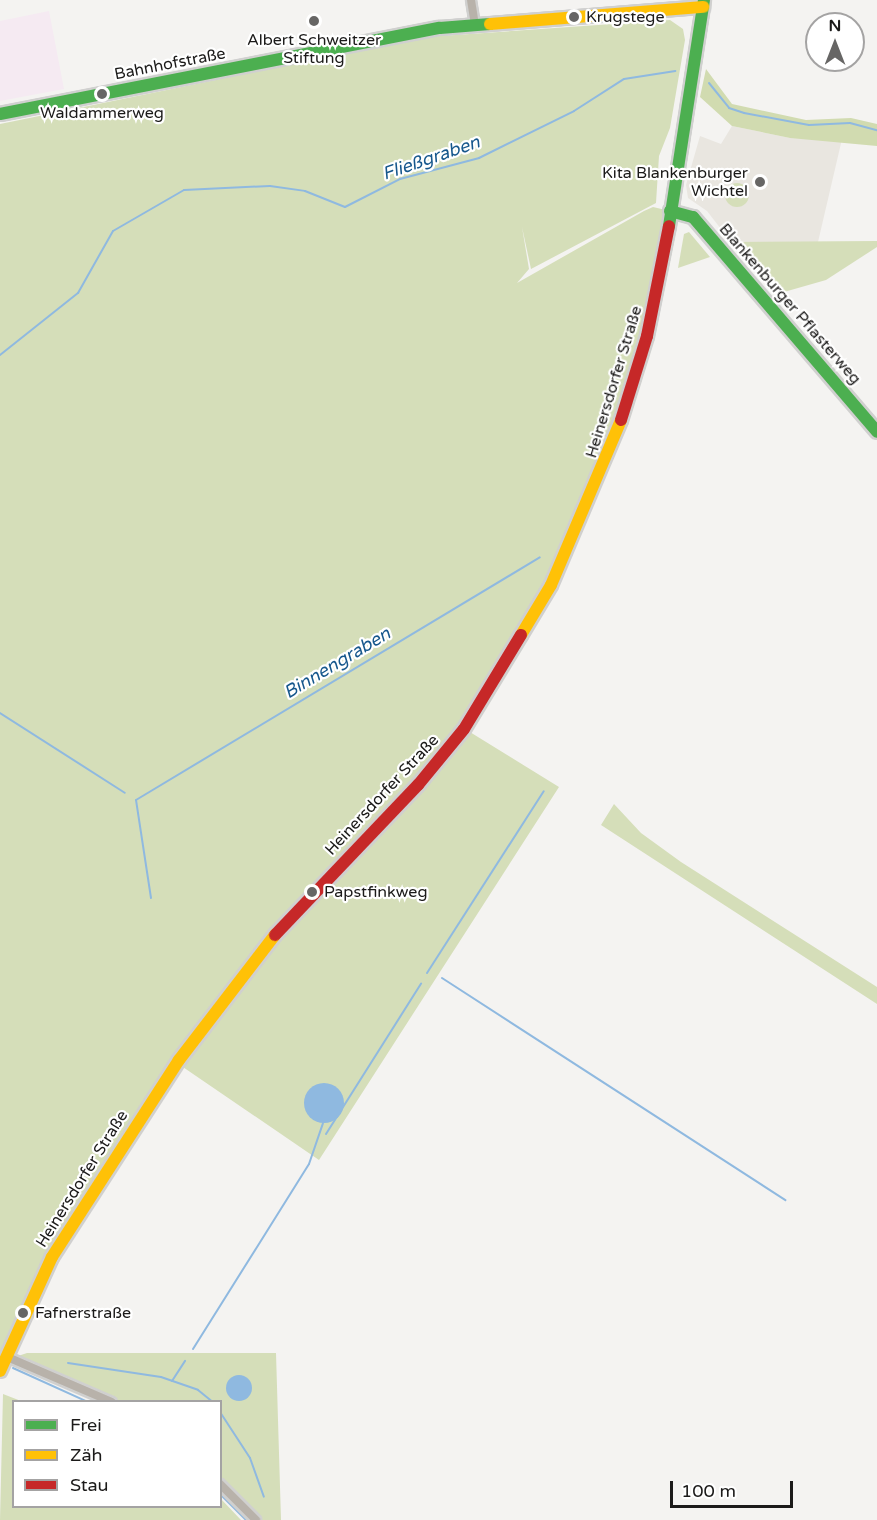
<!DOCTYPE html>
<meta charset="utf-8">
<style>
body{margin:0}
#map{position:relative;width:877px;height:1520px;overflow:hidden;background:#f4f3f1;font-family:"Varela Round",sans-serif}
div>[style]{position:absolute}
.commercial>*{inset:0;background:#f5eaf2}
.built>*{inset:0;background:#e9e6e0}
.green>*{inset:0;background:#d5deb9}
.round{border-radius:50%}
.forest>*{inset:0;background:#d1dbb0}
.water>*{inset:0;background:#8fb9e0}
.stream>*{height:2px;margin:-1px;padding:0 1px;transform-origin:1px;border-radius:1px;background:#8fb9e0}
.roads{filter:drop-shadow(2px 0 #d0d0cf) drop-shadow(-2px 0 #d0d0cf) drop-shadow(0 2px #d0d0cf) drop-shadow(0 -2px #d0d0cf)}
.street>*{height:8px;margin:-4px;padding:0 4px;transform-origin:4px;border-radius:4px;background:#b8b2aa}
.fast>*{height:12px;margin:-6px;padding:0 6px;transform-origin:6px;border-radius:6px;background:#4caf50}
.slow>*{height:12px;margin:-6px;padding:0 6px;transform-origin:6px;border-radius:6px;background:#ffc107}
.jam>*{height:12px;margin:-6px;padding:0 6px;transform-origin:6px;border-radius:6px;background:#c62828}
.dots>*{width:16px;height:16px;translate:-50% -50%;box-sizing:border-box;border:3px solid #fff;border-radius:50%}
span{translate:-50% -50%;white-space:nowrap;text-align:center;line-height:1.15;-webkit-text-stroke:4.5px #fff;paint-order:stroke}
.poi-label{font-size:16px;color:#1b1a19}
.left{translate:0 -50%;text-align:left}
.right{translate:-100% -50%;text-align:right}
.street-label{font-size:16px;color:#1b1a19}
.water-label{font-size:18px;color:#16578c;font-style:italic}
.legend{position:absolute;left:12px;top:1400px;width:210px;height:108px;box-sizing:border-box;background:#fff;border:2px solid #a4a3a3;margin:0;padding:8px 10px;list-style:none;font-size:18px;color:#1b1a19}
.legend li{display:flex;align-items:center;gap:12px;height:30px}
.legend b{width:30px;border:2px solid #a4a3a3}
.north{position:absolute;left:805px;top:12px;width:60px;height:60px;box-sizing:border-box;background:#fff;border:2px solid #a4a3a3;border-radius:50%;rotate:0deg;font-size:16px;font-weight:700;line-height:24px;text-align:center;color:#1b1a19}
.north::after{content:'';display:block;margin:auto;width:21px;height:27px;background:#676665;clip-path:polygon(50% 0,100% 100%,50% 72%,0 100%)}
.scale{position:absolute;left:670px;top:1481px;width:123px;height:27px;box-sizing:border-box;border:3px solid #1b1a19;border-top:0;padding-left:8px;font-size:18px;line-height:21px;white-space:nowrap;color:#1b1a19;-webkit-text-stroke:4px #fff;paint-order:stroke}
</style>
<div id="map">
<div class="commercial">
<div style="clip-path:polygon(49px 11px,64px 89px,0 101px,0 21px)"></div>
</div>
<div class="built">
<div style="clip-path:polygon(732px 126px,790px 138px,842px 139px,818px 242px,731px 242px,707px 211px,688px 198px,686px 185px,700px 136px,721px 144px)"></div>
</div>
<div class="green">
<div style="clip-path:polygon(670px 20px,683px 29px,685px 40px,670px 128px,659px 156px,656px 203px,531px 269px,522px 227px,529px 269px,517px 283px,644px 211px,653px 207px,670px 211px,656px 301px,575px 538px,465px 729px,559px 787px,319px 1160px,177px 1063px,0 1357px,0 124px,426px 37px)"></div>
<div class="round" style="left:725px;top:183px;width:24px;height:24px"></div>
<div style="clip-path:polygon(689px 232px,710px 257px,678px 268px,684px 234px)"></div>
<div style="clip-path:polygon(877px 241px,877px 247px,826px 280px,777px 294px,731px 242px)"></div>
<div style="clip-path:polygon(614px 804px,641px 833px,681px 862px,877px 987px,877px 1004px,601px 825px)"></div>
<div style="clip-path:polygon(27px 1353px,276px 1353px,281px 1520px,259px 1520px,221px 1479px,220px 1402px,119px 1401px,18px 1356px)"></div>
<div style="clip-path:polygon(3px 1394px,21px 1401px,14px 1402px,14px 1506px,220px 1506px,221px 1499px,241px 1520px,0 1520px)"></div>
</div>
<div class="forest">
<div style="clip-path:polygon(706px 69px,732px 104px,806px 120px,851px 118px,877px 124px,877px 146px,790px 138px,732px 126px,700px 97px)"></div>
</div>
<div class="water">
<div class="round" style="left:304px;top:1083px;width:40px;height:40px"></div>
<div class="round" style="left:226px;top:1375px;width:26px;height:26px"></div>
</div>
<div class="stream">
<div style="left:709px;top:83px;width:32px;rotate:51deg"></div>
<div style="left:729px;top:108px;width:16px;rotate:18deg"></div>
<div style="left:744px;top:113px;width:66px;rotate:10.5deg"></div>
<div style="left:809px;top:125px;width:41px;rotate:-2.8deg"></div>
<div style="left:850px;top:123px;width:28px;rotate:15deg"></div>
<div style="left:0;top:355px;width:100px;rotate:-38.5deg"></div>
<div style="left:78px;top:293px;width:71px;rotate:-60.6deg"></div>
<div style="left:113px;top:231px;width:82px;rotate:-30deg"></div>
<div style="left:184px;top:190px;width:86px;rotate:-2.7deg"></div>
<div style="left:270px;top:186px;width:35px;rotate:8deg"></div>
<div style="left:305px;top:191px;width:43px;rotate:21.8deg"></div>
<div style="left:345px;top:207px;width:62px;rotate:-27deg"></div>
<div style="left:400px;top:179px;width:82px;rotate:-14.9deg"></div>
<div style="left:479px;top:158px;width:106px;rotate:-26.3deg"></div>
<div style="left:574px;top:111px;width:59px;rotate:-32.6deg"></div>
<div style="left:624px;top:79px;width:52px;rotate:-8.9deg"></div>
<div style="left:0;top:713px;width:148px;rotate:32.6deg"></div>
<div style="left:151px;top:898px;width:99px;rotate:-98.7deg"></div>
<div style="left:136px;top:800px;width:471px;rotate:-31deg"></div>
<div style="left:427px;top:973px;width:216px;rotate:-57.3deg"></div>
<div style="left:442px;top:978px;width:409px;rotate:32.9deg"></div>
<div style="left:326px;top:1134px;width:178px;rotate:-57.7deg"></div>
<div style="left:193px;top:1349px;width:218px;rotate:-57.9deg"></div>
<div style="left:309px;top:1164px;width:43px;rotate:-71.1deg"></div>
<div style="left:68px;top:1363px;width:94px;rotate:8.6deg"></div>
<div style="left:161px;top:1377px;width:39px;rotate:19deg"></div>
<div style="left:198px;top:1390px;width:19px;rotate:39deg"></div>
<div style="left:13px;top:1368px;width:82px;rotate:24.4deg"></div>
<div style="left:172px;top:1381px;width:24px;rotate:-57deg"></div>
<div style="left:220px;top:1412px;width:55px;rotate:56.9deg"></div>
<div style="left:250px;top:1458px;width:41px;rotate:70.3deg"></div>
<div style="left:220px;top:1494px;width:37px;rotate:45deg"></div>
</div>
<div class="roads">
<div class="street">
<div style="left:471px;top:0;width:25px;rotate:81deg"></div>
<div style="left:5px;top:1356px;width:116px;rotate:23.3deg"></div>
<div style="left:220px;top:1484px;width:51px;rotate:45deg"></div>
</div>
<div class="fast">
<div style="left:0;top:114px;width:448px;rotate:-11.1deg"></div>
<div style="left:440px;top:28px;width:50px;rotate:-4.6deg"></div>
<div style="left:670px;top:211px;width:24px;rotate:15deg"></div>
<div style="left:693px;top:217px;width:283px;rotate:49.4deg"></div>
<div style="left:669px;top:226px;width:229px;rotate:-81.2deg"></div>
</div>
<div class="slow">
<div style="left:490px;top:24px;width:214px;rotate:-4.6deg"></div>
<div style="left:521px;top:635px;width:58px;rotate:-59deg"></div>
<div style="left:551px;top:585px;width:179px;rotate:-67deg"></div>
<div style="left:0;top:1371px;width:125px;rotate:-65.5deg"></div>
<div style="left:52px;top:1257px;width:234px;rotate:-57.2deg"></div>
<div style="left:179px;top:1060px;width:158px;rotate:-52.5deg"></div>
</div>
<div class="jam">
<div style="left:621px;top:420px;width:88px;rotate:-72.8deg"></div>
<div style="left:647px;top:336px;width:112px;rotate:-78.7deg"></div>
<div style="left:275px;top:935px;width:207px;rotate:-46.4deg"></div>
<div style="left:418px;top:785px;width:72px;rotate:-50.6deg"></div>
<div style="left:464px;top:729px;width:110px;rotate:-58.8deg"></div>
</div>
</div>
<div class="dots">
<div style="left:574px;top:17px;background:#676665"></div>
<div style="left:314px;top:21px;background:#676665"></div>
<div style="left:102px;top:94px;background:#676665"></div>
<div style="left:760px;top:182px;background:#676665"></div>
<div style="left:312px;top:892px;background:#676665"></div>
<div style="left:23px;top:1313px;background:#676665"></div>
</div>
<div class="poi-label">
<span class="left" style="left:586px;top:17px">Krugstege</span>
<span style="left:314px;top:49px">Albert Schweitzer<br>Stiftung</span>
<span style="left:102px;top:113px">Waldammerweg</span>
<span class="right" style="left:748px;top:182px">Kita Blankenburger<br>Wichtel</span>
<span class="left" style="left:324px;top:892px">Papstfinkweg</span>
<span class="left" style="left:35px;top:1313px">Fafnerstraße</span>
</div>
<div class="street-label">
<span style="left:170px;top:64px;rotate:-11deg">Bahnhofstraße</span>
<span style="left:790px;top:304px;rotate:49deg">Blankenburger Pflasterweg</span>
<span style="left:614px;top:382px;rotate:-73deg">Heinersdorfer Straße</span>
<span style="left:382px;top:795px;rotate:-47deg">Heinersdorfer Straße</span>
<span style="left:82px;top:1179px;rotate:-58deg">Heinersdorfer Straße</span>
</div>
<div class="water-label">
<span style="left:431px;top:158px;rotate:-19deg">Fließgraben</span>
<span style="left:337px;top:663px;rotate:-31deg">Binnengraben</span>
</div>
<ul class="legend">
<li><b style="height:8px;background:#4caf50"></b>Frei</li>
<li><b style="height:8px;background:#ffc107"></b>Zäh</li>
<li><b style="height:8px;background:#c62828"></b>Stau</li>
</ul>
<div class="north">N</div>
<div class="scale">100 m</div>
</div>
